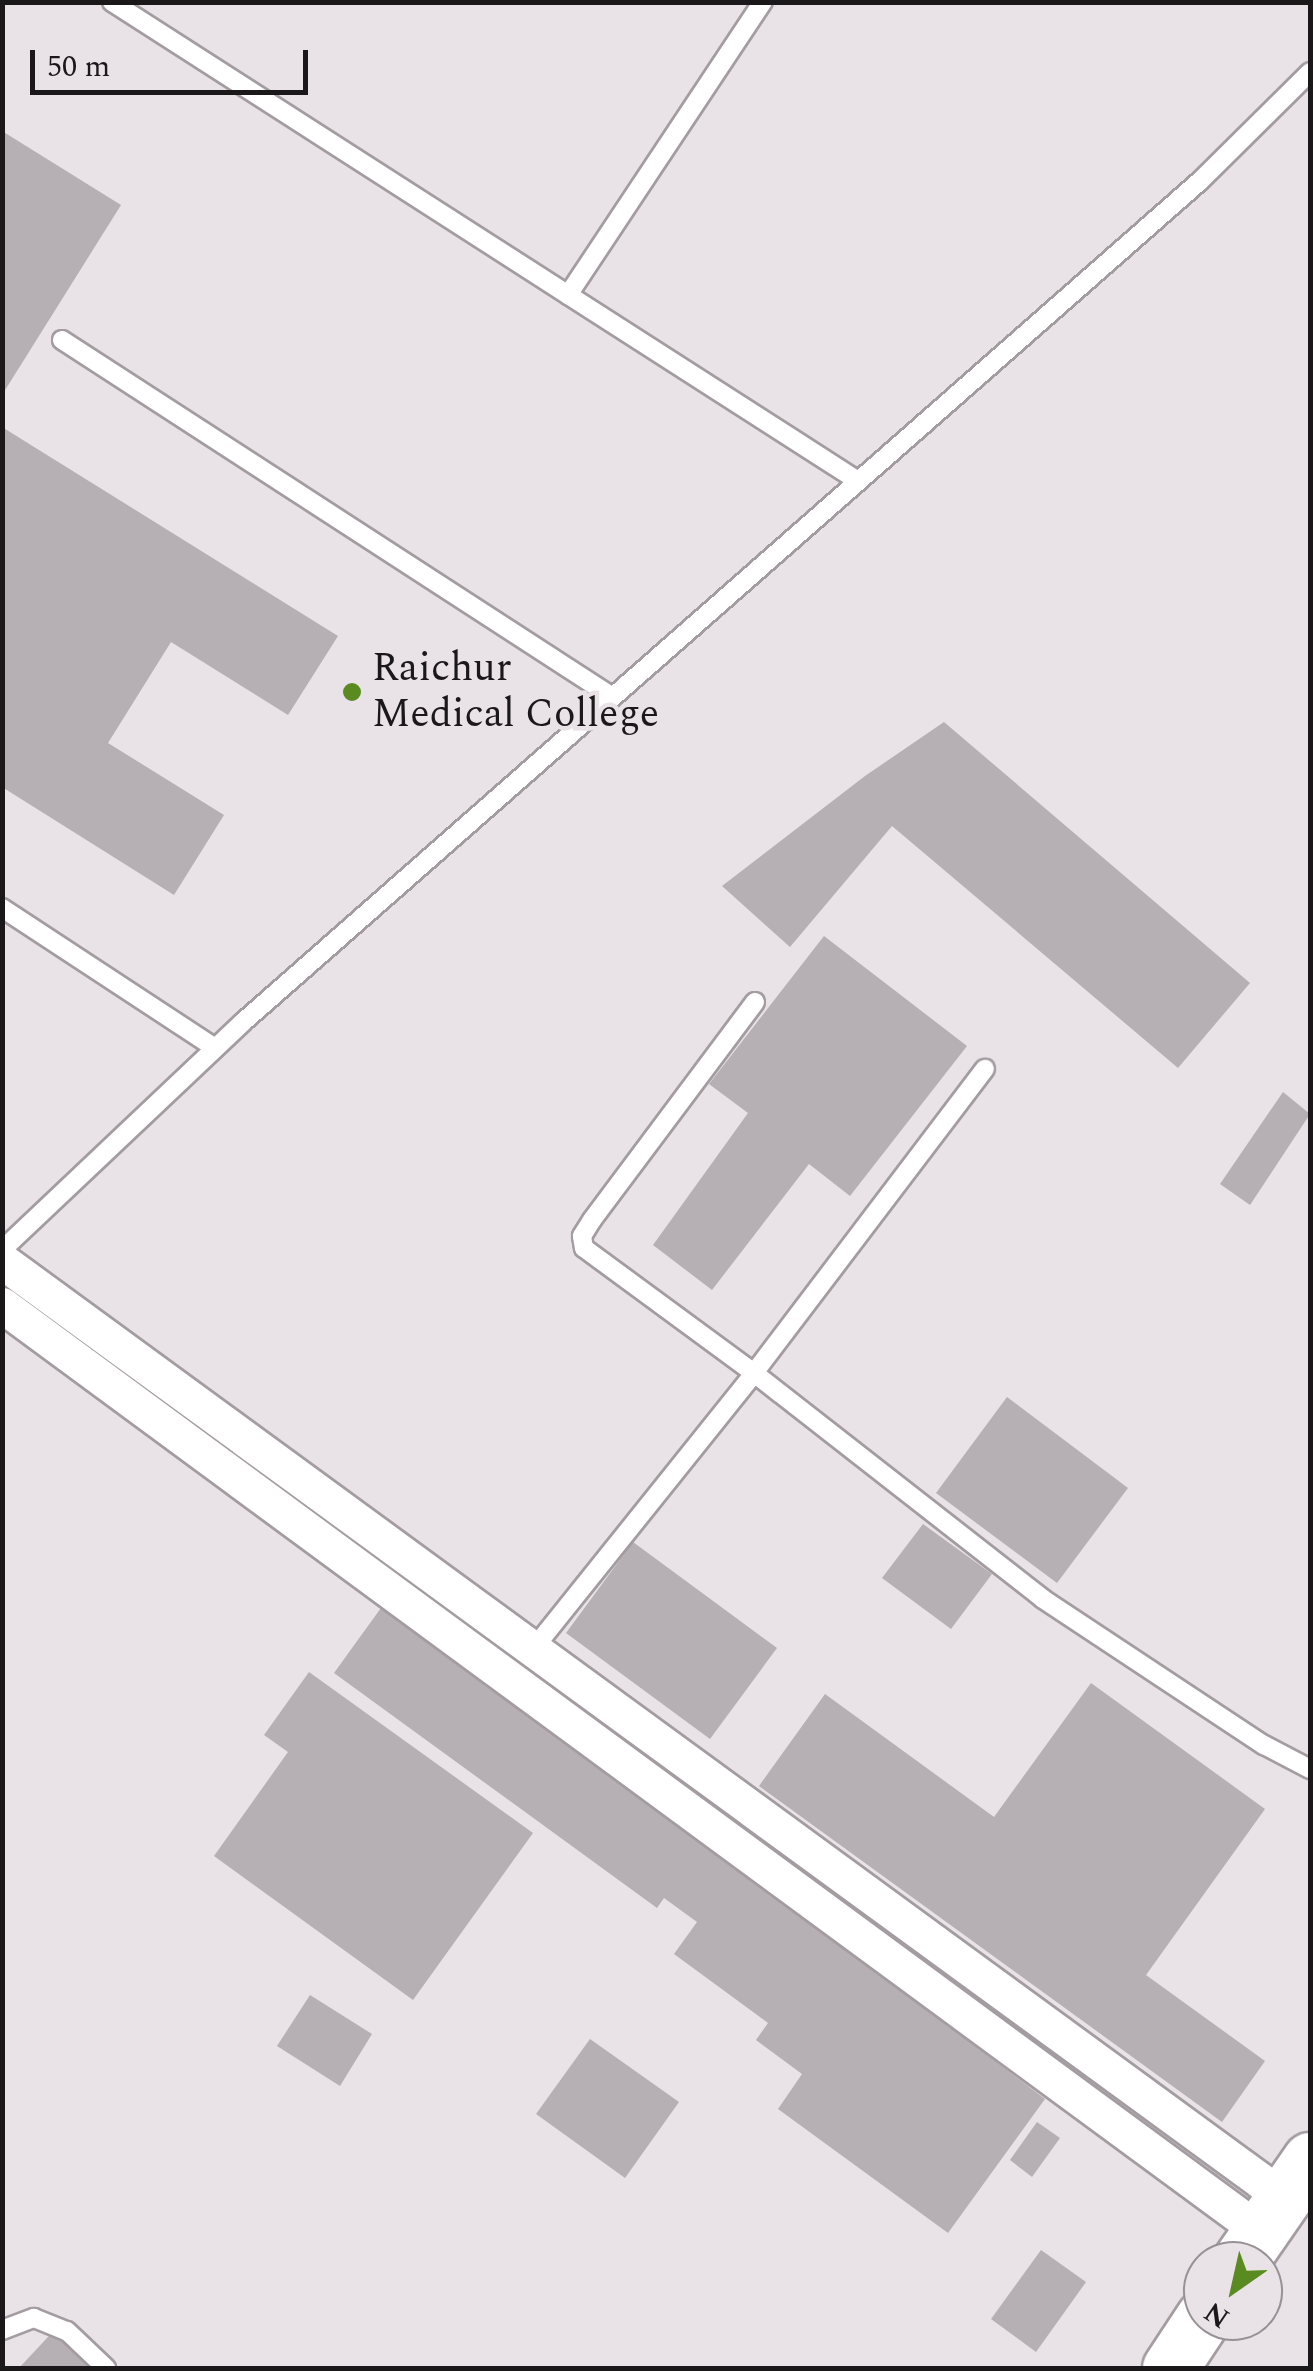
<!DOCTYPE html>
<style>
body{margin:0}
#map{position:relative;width:1313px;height:2371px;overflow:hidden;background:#e9e2e7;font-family:Spectral,serif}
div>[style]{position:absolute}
.building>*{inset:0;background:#b6afb4}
.roads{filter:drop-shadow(2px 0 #a39ca1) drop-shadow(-2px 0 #a39ca1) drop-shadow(0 2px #a39ca1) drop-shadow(0 -2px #a39ca1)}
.lane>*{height:18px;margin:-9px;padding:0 9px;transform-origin:9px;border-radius:9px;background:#fff}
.street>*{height:35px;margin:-17.5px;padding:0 17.5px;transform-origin:17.5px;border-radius:17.5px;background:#fff}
.highway>*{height:55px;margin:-27.5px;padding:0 27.5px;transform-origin:27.5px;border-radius:27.5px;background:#fff}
.dots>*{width:28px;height:28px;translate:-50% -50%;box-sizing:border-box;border:5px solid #e9e2e7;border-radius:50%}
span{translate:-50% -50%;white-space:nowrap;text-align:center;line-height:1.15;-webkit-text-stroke:9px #e9e2e7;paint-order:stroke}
.poi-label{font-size:40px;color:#1b181a}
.left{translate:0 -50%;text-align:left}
.frame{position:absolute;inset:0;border:5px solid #1b181a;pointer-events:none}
.north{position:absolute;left:1183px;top:2241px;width:100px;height:100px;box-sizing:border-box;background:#e9e2e7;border:2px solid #979195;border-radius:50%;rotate:214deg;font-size:28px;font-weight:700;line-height:40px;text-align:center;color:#1b181a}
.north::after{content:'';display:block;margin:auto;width:35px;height:45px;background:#5a8b21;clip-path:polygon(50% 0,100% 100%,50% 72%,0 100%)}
.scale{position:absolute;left:30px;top:50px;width:278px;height:45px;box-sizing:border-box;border:5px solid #1b181a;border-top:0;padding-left:12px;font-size:30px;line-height:35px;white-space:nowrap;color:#1b181a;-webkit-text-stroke:8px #e9e2e7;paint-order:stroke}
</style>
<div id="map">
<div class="building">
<div style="clip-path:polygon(2px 131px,121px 205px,2px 395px)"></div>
<div style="clip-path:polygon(2px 427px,338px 636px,288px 715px,171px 642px,108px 743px,224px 815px,174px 895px,2px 787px)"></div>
<div style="clip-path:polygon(944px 722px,1250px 983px,1178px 1068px,892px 826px,790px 947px,722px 886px,865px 776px)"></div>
<div style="clip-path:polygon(824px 936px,967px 1046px,850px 1196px,809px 1164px,712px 1290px,653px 1245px,748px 1113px,709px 1084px)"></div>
<div style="clip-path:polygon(1283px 1092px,1310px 1114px,1250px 1205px,1220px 1184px)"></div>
<div style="clip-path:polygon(1007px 1397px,1128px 1488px,1057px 1583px,936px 1493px)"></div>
<div style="clip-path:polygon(923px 1524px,992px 1574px,951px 1629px,882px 1578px)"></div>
<div style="clip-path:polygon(633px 1542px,777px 1648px,710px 1739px,566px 1633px)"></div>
<div style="clip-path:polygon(386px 1601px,1045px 2099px,948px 2233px,778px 2109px,802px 2074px,756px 2040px,768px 2023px,674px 1954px,697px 1922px,664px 1898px,657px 1908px,334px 1673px)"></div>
<div style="clip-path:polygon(309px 1672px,533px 1833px,413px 2000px,214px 1856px,288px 1752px,264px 1735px)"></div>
<div style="clip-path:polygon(1091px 1683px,1265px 1809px,1146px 1975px,1265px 2061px,1222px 2122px,759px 1786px,825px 1694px,994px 1817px)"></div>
<div style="clip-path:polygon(310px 1995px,372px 2034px,340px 2086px,277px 2046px)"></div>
<div style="clip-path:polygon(590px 2039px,679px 2102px,625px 2178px,536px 2114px)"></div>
<div style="clip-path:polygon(1037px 2122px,1060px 2138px,1032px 2177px,1010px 2160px)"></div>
<div style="clip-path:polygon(1041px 2250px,1086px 2282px,1036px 2352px,991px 2319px)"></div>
<div style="clip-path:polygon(61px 2323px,110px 2368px,19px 2368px)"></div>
</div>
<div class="roads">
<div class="lane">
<div style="left:112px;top:2px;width:883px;rotate:32.7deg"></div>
<div style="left:568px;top:295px;width:352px;rotate:-56.4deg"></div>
<div style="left:62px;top:340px;width:654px;rotate:32.96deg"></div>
<div style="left:2px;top:908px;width:255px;rotate:33.3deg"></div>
<div style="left:755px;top:1002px;width:272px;rotate:126.8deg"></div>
<div style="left:592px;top:1220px;width:19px;rotate:122deg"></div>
<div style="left:582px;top:1236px;width:12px;rotate:81deg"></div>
<div style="left:584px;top:1248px;width:211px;rotate:36.3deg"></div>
<div style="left:754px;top:1373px;width:367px;rotate:38deg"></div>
<div style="left:1043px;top:1599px;width:265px;rotate:33.5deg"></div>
<div style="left:1264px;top:1745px;width:52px;rotate:27.6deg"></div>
<div style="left:2px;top:1250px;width:332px;rotate:-43.4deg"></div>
<div style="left:243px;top:1022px;width:1274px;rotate:-41.31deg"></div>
<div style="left:1200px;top:181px;width:155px;rotate:-44.7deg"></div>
<div style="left:534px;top:1648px;width:352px;rotate:-51.3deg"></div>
<div style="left:754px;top:1373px;width:382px;rotate:-52.8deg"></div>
<div style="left:2px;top:2330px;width:34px;rotate:-21deg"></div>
<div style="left:34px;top:2318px;width:35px;rotate:22deg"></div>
<div style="left:67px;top:2331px;width:54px;rotate:43.5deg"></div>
</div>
<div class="street">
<div style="left:2px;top:1261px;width:1588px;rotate:36.16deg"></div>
<div style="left:2px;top:1305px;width:1562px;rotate:36.36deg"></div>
</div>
<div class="highway">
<div style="left:1240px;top:2261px;width:123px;rotate:-55.3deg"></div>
<div style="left:1170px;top:2368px;width:60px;rotate:-56.6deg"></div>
</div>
</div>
<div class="dots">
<div style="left:352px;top:692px;background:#5a8b21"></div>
</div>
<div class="poi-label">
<span class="left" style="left:372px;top:692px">Raichur<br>Medical College</span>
</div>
<div class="frame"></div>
<div class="north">N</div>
<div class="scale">50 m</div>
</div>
